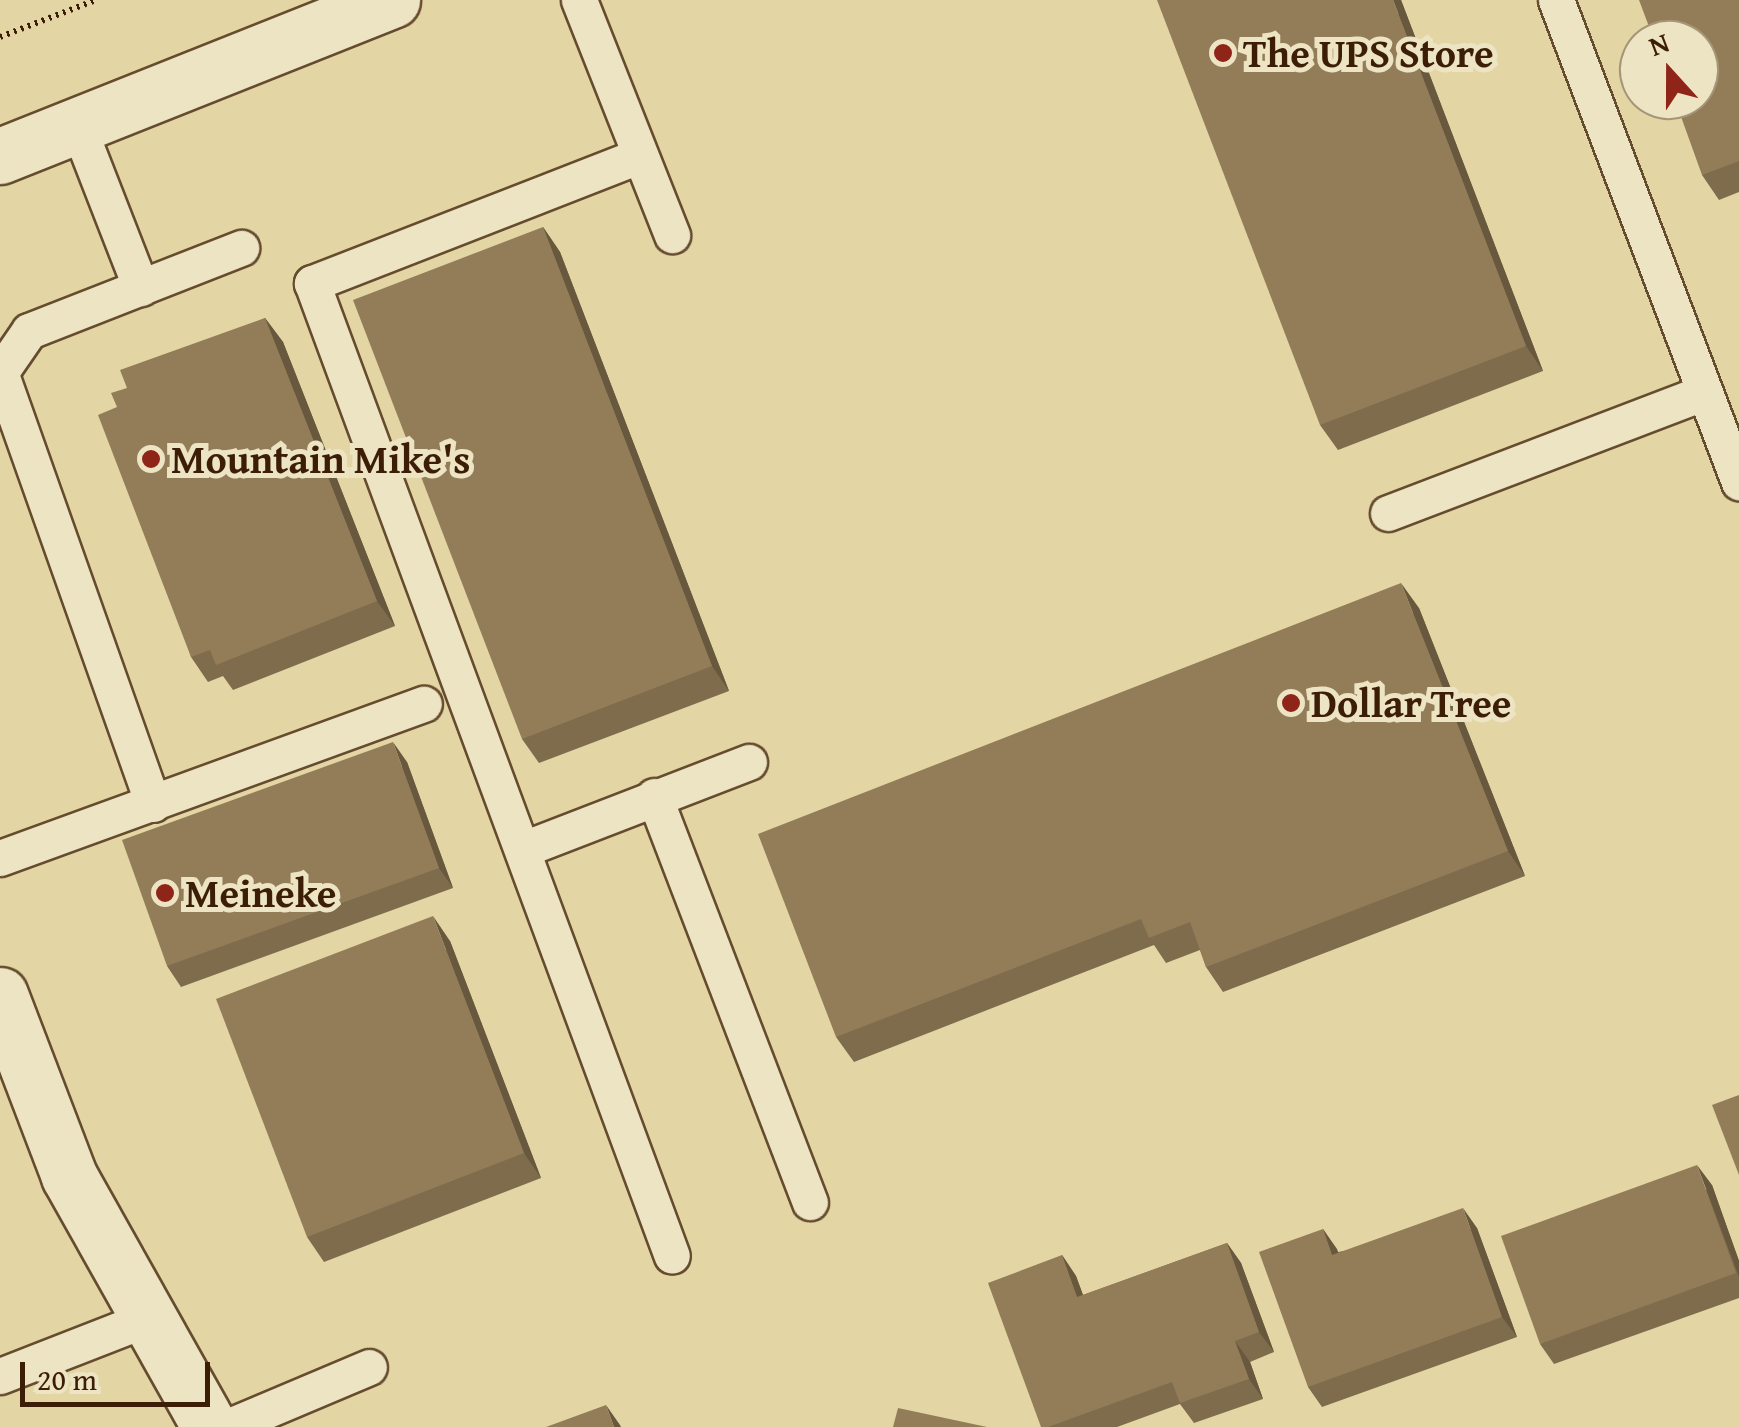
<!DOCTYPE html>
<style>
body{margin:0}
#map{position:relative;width:1739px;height:1427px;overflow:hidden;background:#e3d5a4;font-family:"Gentium Book Plus",serif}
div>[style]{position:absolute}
.path>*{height:6px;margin-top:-3px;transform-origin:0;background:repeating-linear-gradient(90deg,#3c1e07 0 2.5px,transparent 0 7.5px)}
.roads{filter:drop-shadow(2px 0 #664c2e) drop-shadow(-2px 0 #664c2e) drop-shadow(0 2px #664c2e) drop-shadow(0 -2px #664c2e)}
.lane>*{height:35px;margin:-17.5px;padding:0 17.5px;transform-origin:17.5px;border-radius:17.5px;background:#ede4c4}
.street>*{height:55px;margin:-27.5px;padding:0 27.5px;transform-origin:27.5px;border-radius:27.5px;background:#ede4c4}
.secondary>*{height:55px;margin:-27.5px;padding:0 27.5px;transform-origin:27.5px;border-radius:27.5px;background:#ede4c4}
.wall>*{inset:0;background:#7e6c4d}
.shaded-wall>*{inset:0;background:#67583e}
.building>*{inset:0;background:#937d59}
.dots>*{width:28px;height:28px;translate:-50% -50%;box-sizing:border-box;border:5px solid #ede4c4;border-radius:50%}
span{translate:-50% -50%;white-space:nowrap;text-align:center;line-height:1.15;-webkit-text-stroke:10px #ede4c4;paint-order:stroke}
.poi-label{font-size:40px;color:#3c1e07;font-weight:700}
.left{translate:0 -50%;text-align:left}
.north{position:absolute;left:1619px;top:20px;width:100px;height:100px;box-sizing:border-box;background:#ede4c4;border:2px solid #a69578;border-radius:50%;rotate:339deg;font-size:28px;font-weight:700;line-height:40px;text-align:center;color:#3c1e07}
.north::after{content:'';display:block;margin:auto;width:35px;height:45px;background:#8f2418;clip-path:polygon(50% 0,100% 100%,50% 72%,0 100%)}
.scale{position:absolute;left:20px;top:1362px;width:190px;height:45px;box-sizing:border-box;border:5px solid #3c1e07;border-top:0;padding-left:12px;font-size:30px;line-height:35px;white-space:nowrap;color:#3c1e07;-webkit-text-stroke:8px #ede4c4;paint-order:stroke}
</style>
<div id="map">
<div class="path">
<div style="left:0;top:37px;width:103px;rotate:-21.1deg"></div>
</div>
<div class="roads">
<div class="lane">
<div style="left:579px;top:0;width:253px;rotate:68.4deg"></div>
<div style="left:1556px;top:0;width:516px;rotate:69.21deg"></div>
<div style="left:77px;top:124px;width:176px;rotate:68.7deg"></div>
<div style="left:636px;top:157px;width:348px;rotate:158.7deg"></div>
<div style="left:312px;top:283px;width:1037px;rotate:69.7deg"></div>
<div style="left:1388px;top:513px;width:339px;rotate:-20.9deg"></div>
<div style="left:654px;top:796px;width:435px;rotate:69deg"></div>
<div style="left:153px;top:804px;width:457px;rotate:-109.5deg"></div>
<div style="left:0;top:373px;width:51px;rotate:-55.4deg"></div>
<div style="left:29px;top:331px;width:228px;rotate:-21.4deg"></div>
<div style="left:526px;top:848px;width:239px;rotate:-21.1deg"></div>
<div style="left:0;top:858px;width:451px;rotate:-20deg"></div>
<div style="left:0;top:1376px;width:155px;rotate:-21.3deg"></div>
<div style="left:227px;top:1427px;width:154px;rotate:-22.9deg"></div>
</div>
<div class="street">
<div style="left:0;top:995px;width:194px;rotate:69.1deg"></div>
<div style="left:69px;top:1176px;width:288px;rotate:60.7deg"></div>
</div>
<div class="secondary">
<div style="left:0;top:156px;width:422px;rotate:-21.7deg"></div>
</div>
</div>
<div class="wall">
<div style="clip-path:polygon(1401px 0,1543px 371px,1338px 450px,1320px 425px)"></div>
<div style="clip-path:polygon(1739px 0,1739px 192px,1719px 200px,1702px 175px)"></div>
<div style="clip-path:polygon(543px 227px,560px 252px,729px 691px,539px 763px,522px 739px)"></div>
<div style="clip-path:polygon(265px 318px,283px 342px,395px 626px,233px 690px,223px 676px,208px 682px,191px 657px,117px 407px,127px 388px)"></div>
<div style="clip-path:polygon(1419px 608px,1525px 876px,1223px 992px,1206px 967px,1200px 950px,1166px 963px,1154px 945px,854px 1062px,836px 1037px)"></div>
<div style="clip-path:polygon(407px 762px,453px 888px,181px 987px,167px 966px)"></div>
<div style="clip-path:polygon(450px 941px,541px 1178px,324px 1262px,307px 1237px)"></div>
<div style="clip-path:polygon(1712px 1185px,1739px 1261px,1739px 1298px,1554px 1364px,1540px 1344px)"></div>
<div style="clip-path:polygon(1477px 1228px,1517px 1337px,1322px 1407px,1308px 1387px,1323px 1229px,1338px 1252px)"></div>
<div style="clip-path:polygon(1227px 1243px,1241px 1263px,1274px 1352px,1250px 1362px,1263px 1399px,1194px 1423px,1180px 1404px,1117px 1427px,1041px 1427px,1062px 1255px,1076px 1276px,1083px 1295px)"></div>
</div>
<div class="shaded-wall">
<div style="clip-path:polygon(1393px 0,1401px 0,1543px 371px,1526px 346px)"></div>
<div style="clip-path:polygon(543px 227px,560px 252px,729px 691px,712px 666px)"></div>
<div style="clip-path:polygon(265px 318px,283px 342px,395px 626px,377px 601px)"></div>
<div style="clip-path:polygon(1401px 583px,1419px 608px,1525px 876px,1508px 851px)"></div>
<div style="clip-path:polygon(393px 742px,407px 762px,453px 888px,439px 868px)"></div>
<div style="clip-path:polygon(433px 916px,450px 941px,541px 1178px,524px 1153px)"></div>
<div style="clip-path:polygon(1697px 1165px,1712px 1185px,1739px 1261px,1739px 1277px)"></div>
<div style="clip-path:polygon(1463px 1208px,1477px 1228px,1517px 1337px,1502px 1317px)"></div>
<div style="clip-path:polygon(1323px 1229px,1337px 1249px,1346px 1275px,1332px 1255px)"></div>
<div style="clip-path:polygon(1227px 1243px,1241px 1263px,1274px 1352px,1259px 1332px)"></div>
<div style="clip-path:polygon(1062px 1255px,1076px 1276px,1091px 1317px,1077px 1297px)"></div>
<div style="clip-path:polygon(1235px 1341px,1250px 1362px,1263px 1399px,1249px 1379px)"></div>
<div style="clip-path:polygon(606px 1405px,620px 1425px,621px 1427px,614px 1427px)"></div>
</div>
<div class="building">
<div style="clip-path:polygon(1157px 0,1393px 0,1526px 346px,1320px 425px)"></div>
<div style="clip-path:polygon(1639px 0,1739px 0,1739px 161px,1702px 175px,1675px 100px,1699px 100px,1699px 40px,1654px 40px)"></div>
<div style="clip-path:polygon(543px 227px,712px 666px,522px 739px,353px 300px)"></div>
<div style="clip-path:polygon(265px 318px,377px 601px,216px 665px,210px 650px,191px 657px,98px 415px,117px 407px,111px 393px,127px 388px,120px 370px)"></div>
<div style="clip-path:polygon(1401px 583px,1508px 851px,1206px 967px,1190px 922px,1149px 938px,1141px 919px,836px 1037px,758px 834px)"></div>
<div style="clip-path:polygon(393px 742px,439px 868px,167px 966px,122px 840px)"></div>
<div style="clip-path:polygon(433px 916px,524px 1153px,307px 1237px,216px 999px)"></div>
<div style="clip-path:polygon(1739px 1095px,1739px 1175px,1712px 1105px)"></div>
<div style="clip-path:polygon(1697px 1165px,1736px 1273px,1540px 1344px,1501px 1236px)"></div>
<div style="clip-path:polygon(1463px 1208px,1502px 1317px,1308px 1387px,1259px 1252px,1323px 1229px,1332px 1255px)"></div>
<div style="clip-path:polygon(1227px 1243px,1259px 1332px,1235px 1341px,1249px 1379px,1180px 1403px,1172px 1382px,1048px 1427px,1041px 1427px,988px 1283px,1062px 1255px,1077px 1297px)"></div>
<div style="clip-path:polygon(606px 1405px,614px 1427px,546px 1427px)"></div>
<div style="clip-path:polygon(898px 1408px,987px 1427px,893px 1427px)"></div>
</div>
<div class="dots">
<div style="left:1223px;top:53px;background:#8f2418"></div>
<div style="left:151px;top:459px;background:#8f2418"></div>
<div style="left:1291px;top:703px;background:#8f2418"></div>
<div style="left:165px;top:893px;background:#8f2418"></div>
</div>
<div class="poi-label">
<span class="left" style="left:1243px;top:53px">The UPS Store</span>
<span class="left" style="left:171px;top:459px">Mountain Mike's</span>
<span class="left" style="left:1311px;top:703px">Dollar Tree</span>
<span class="left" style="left:185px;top:893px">Meineke</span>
</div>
<div class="north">N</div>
<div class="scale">20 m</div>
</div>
